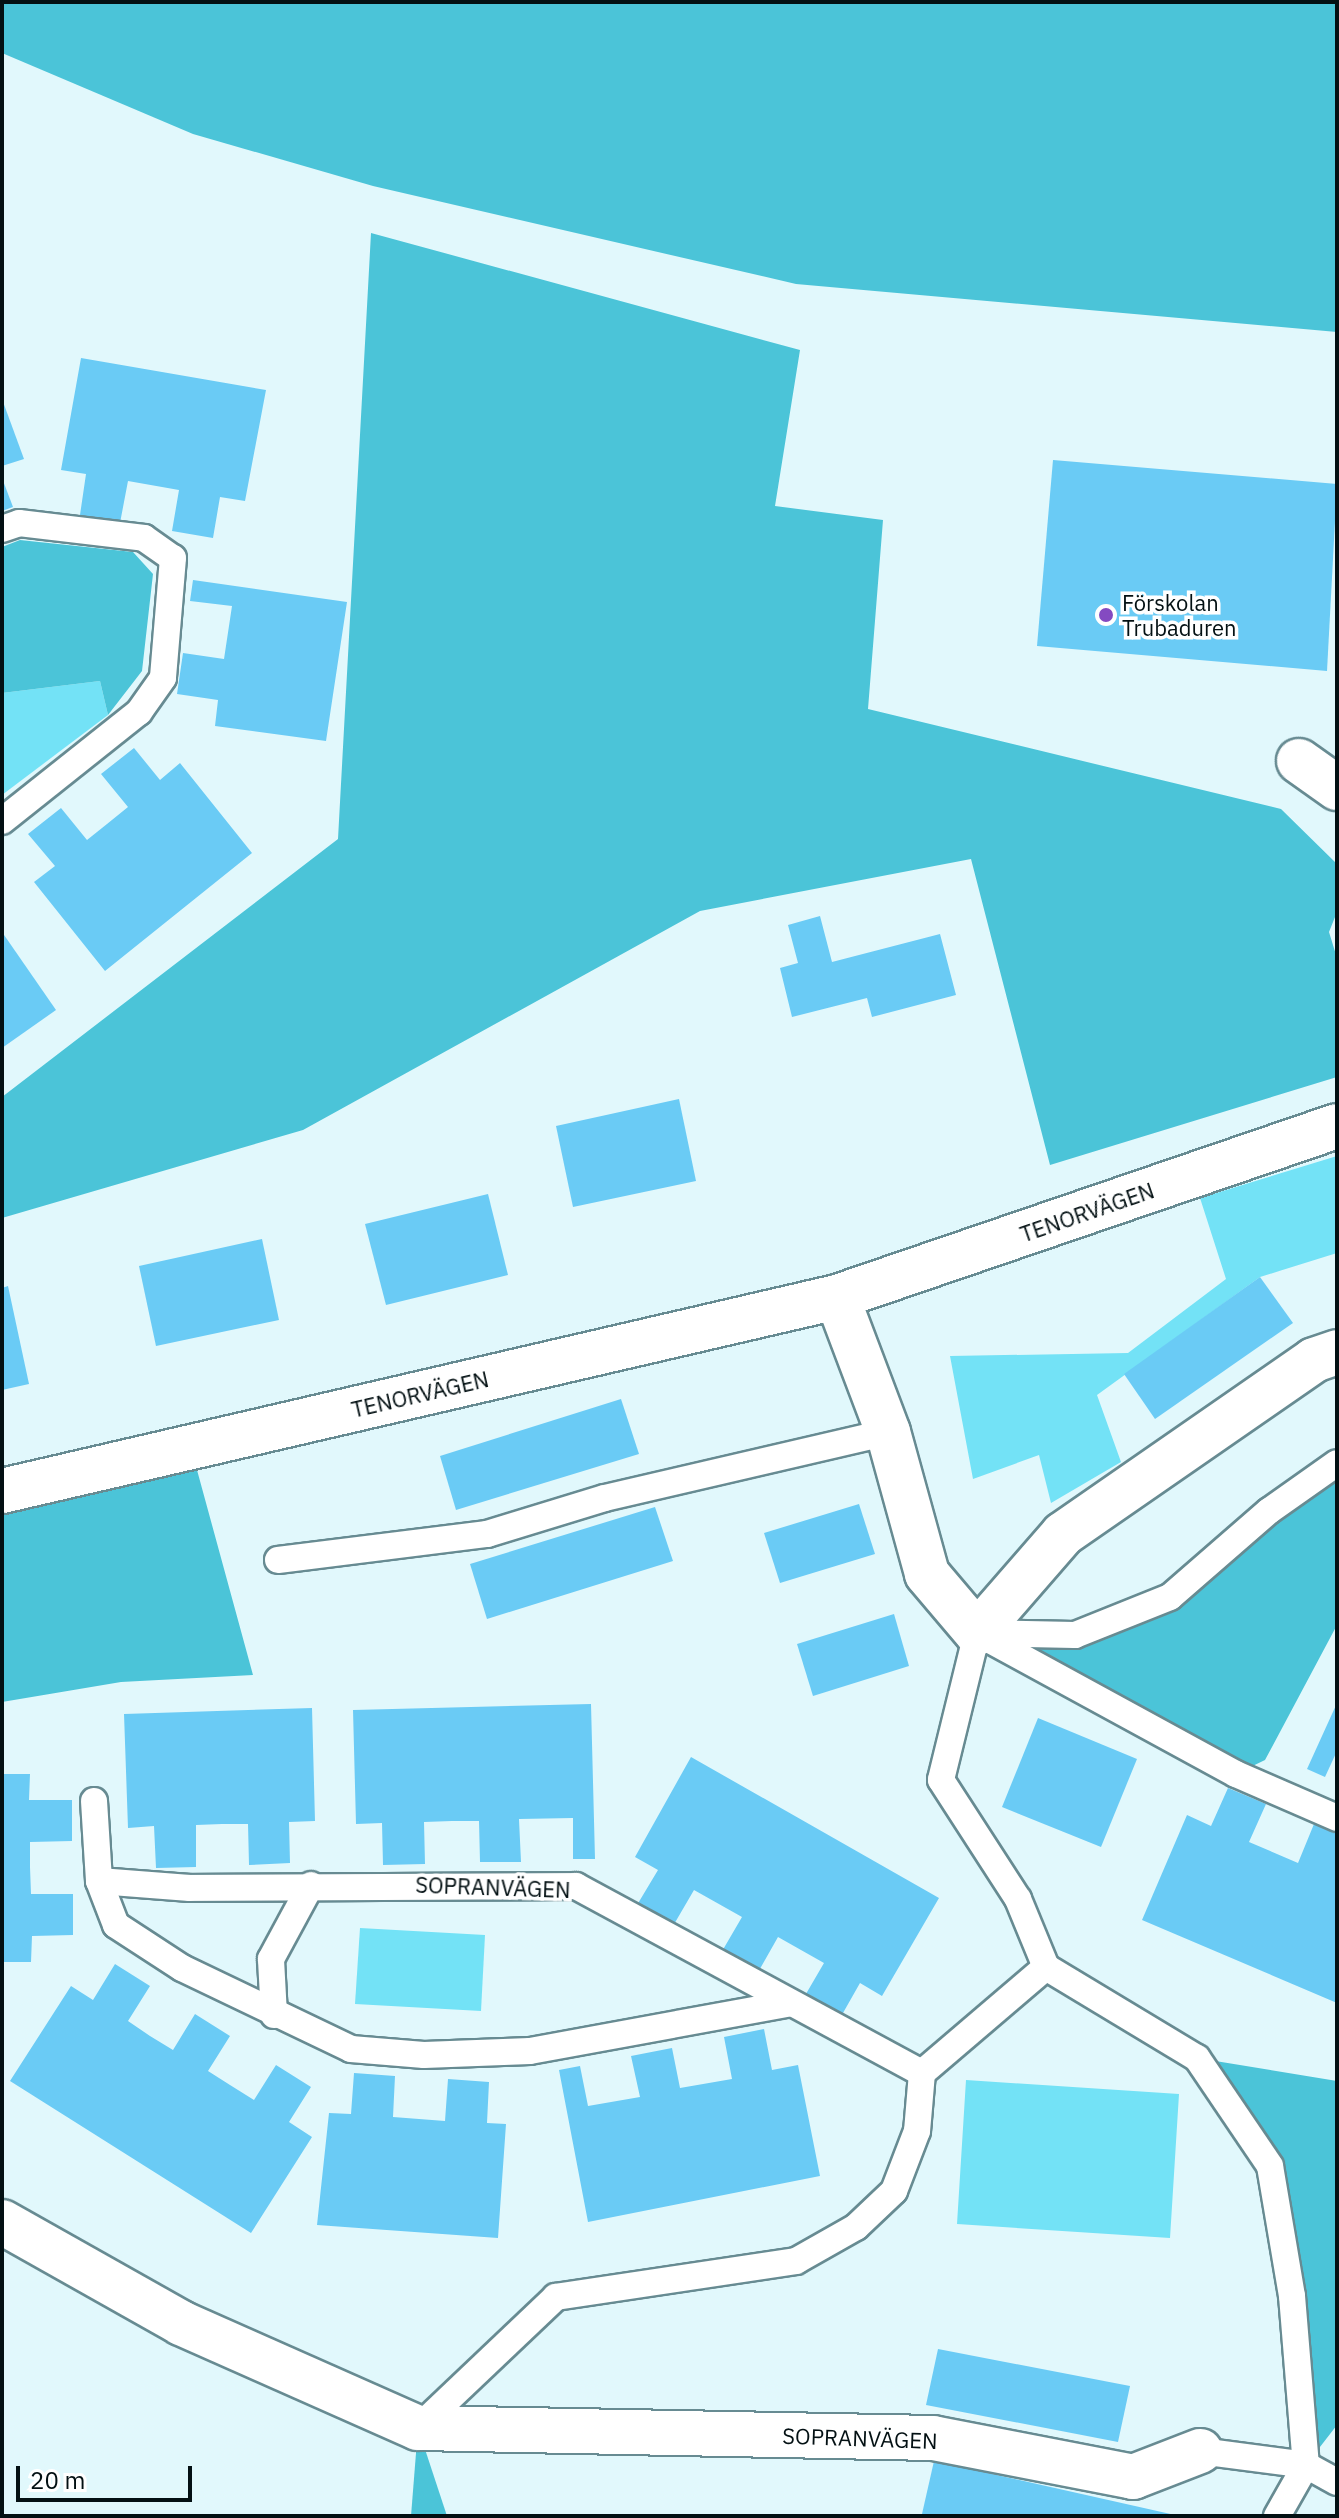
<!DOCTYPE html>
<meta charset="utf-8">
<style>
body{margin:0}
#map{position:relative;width:1339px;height:2518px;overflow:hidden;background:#e1f8fc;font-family:"IBM Plex Sans",sans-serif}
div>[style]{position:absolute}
.green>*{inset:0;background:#73e2f6}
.forest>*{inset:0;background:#4bc4d8}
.building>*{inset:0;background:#6acbf5}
.roads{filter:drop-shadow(2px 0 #678b92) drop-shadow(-2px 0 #678b92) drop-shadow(0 2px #678b92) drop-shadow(0 -2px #678b92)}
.service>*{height:26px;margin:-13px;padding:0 13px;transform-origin:13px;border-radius:13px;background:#fff}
.minor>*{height:44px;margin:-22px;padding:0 22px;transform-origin:22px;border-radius:22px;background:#fff}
.dots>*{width:22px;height:22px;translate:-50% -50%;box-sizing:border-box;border:4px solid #fff;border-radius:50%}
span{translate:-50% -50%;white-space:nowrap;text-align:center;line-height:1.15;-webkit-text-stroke:7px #fff;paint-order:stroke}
.poi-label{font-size:22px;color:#031013}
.left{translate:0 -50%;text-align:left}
.street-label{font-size:22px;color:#031013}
.frame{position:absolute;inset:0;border:4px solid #031013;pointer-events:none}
.scale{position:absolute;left:16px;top:2466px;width:176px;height:36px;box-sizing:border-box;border:4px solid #031013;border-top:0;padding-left:10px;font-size:24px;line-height:28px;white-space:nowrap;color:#031013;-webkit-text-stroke:6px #fff;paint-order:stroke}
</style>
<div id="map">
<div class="green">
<div style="clip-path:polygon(100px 681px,108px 715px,2px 795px,2px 693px)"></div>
<div style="clip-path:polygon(1337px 1156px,1337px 1253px,1260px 1277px,1097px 1395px,1121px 1462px,1051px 1503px,1039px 1455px,973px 1479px,950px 1356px,1128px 1353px,1226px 1279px,1200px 1198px)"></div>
<div style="clip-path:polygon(360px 1928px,485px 1935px,481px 2011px,355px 2004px)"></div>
<div style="clip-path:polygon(966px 2080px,1179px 2094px,1170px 2238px,957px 2224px)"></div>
</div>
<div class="forest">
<div style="clip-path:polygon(2px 2px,1337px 2px,1337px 332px,796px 284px,373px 186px,193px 134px,2px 53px)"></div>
<div style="clip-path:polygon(371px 233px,800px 350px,775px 506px,883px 520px,868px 709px,1281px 809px,1337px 864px,1337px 912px,1329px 932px,1337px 958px,1337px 1077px,1050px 1165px,971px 859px,700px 911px,303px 1130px,2px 1218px,2px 1097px,338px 839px)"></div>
<div style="clip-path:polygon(20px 540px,133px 552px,153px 574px,142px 671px,108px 715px,100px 681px,2px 693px,2px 547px)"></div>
<div style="clip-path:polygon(191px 1448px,253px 1675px,121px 1682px,2px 1702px,2px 1491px)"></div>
<div style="clip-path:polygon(1337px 1463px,1337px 1625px,1265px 1760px,1236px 1774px,977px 1633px,1075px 1635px,1170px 1597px)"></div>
<div style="clip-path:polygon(1197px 2058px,1337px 2081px,1337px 2425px,1306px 2465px,1270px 2166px)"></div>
<div style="clip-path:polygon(418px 2428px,447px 2516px,411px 2516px)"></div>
</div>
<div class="building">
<div style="clip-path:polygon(81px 358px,266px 390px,245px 501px,220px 497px,213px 538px,172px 531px,179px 490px,128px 481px,120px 523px,80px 515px,86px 474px,61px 470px)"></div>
<div style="clip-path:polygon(2px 399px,24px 459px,2px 466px)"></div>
<div style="clip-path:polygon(1053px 460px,1337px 484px,1327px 671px,1037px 646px)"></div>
<div style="clip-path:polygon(2px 478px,13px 507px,2px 511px)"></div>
<div style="clip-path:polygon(193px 580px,347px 602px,326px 741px,215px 726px,218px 700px,177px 694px,183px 653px,224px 659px,232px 606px,190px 601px)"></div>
<div style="clip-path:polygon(134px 748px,160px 780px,180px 763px,252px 853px,105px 971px,34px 882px,55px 866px,28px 834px,61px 808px,87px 840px,107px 824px,128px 807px,101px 774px)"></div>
<div style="clip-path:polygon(820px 916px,832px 962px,940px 934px,956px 995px,872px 1017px,867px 998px,792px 1017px,780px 968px,798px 963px,788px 925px)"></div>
<div style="clip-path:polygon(2px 932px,56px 1010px,2px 1048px)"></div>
<div style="clip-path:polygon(679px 1099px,696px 1181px,573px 1207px,556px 1126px)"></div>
<div style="clip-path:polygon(488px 1194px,508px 1275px,386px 1305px,365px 1224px)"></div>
<div style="clip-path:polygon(262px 1239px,279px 1320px,156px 1346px,139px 1266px)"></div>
<div style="clip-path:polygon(1260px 1277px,1293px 1323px,1155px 1419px,1124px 1374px)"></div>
<div style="clip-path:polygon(8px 1286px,29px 1384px,2px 1390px,2px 1288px)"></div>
<div style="clip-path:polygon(621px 1399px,639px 1454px,456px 1510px,440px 1456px)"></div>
<div style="clip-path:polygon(859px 1504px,875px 1554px,780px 1583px,764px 1533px)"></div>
<div style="clip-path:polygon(655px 1507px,673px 1561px,487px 1619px,470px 1564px)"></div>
<div style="clip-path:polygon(894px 1614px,909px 1666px,813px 1696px,797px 1644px)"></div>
<div style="clip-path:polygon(1337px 1703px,1337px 1751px,1325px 1777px,1307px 1769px)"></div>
<div style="clip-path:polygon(591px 1704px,595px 1859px,573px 1859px,573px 1818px,519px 1819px,521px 1862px,480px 1862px,479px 1821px,452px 1821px,424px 1822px,425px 1864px,383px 1865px,382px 1823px,356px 1824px,353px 1710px)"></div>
<div style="clip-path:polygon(312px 1708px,315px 1821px,289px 1822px,290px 1863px,249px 1865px,248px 1824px,222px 1824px,196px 1825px,196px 1867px,156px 1868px,154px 1826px,128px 1828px,124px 1714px)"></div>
<div style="clip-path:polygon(1038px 1718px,1137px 1759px,1101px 1847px,1002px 1807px)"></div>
<div style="clip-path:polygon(691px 1757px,939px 1898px,882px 1996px,860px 1983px,839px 2020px,803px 1999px,824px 1963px,778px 1937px,757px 1974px,721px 1953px,742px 1917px,694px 1890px,673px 1926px,637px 1905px,658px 1870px,635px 1857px)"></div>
<div style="clip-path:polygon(2px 1774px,30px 1774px,29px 1800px,72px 1800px,72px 1841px,30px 1842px,30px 1867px,31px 1894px,73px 1894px,73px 1935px,32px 1936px,31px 1962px,2px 1962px)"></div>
<div style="clip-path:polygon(1228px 1788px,1266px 1804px,1249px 1842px,1298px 1863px,1314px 1824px,1337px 1834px,1337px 2003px,1142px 1920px,1187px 1815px,1211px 1826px)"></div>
<div style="clip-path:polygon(115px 1964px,150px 1986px,128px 2021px,150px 2036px,173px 2050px,195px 2014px,230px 2036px,208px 2071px,230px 2085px,254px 2100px,276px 2065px,311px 2087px,289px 2122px,312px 2137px,251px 2233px,10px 2081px,71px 1986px,93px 2000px)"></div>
<div style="clip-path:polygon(764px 2029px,772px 2070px,798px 2065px,820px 2176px,588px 2222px,559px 2070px,580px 2066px,588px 2106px,640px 2097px,631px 2056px,672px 2048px,680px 2088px,732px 2079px,724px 2037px)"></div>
<div style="clip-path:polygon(354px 2073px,395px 2076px,393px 2117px,445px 2121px,448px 2079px,489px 2082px,487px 2123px,506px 2124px,498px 2238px,317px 2225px,329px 2113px,351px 2114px)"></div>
<div style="clip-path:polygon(938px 2349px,1130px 2386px,1118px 2442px,926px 2405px)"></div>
<div style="clip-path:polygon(934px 2461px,1175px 2515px,1175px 2516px,922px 2514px)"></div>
</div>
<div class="roads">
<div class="service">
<div style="left:2px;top:529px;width:18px;rotate:-19deg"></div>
<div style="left:19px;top:523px;width:126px;rotate:6.8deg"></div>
<div style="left:144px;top:538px;width:35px;rotate:35deg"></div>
<div style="left:173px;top:558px;width:120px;rotate:94.8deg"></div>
<div style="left:163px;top:678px;width:42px;rotate:125.2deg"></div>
<div style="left:139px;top:712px;width:175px;rotate:141.5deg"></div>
<div style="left:278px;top:1560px;width:211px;rotate:-7.1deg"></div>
<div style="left:487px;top:1534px;width:123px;rotate:-17deg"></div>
<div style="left:605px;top:1498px;width:291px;rotate:-13.1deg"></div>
<div style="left:977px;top:1633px;width:151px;rotate:103.8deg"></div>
<div style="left:941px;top:1780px;width:142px;rotate:57.1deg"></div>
<div style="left:1018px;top:1899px;width:74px;rotate:67.6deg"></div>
<div style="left:1046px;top:1967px;width:176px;rotate:31.1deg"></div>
<div style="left:1197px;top:2058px;width:130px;rotate:55.9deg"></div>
<div style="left:1270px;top:2166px;width:132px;rotate:80.4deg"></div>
<div style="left:1292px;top:2296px;width:170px;rotate:85.3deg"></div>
<div style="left:1306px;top:2465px;width:59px;rotate:119.6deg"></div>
<div style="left:977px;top:1633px;width:98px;rotate:1.2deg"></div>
<div style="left:1075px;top:1635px;width:102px;rotate:-21.8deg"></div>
<div style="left:1170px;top:1597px;width:131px;rotate:-41deg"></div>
<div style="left:1269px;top:1511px;width:83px;rotate:-35.2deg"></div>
<div style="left:981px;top:1635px;width:290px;rotate:28.6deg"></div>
<div style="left:1236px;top:1774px;width:110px;rotate:23.5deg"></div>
<div style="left:94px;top:1801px;width:80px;rotate:86.4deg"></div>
<div style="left:99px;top:1881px;width:47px;rotate:68.9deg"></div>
<div style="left:116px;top:1925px;width:79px;rotate:33.1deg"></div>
<div style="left:182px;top:1968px;width:187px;rotate:25.6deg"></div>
<div style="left:351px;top:2049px;width:73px;rotate:4.7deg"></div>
<div style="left:424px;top:2055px;width:106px;rotate:-2.2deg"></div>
<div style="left:530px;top:2051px;width:265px;rotate:-10.4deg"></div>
<div style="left:99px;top:1881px;width:91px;rotate:4.4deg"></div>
<div style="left:190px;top:1888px;width:386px;rotate:-0.3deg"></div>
<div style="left:576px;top:1886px;width:393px;rotate:28.4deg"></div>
<div style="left:922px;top:2073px;width:58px;rotate:94.9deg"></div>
<div style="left:917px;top:2131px;width:64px;rotate:111deg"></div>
<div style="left:894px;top:2191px;width:52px;rotate:136.5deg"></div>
<div style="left:856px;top:2227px;width:69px;rotate:150.5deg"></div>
<div style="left:796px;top:2261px;width:243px;rotate:171.5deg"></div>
<div style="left:556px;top:2297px;width:190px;rotate:136.5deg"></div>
<div style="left:274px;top:2015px;width:56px;rotate:-93.1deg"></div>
<div style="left:271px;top:1959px;width:84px;rotate:-61.6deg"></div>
<div style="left:922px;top:2073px;width:163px;rotate:-40.5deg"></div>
<div style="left:1200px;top:2451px;width:107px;rotate:7.5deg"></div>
<div style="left:1306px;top:2465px;width:35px;rotate:29deg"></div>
</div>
<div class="minor">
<div style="left:1299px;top:761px;width:47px;rotate:35.4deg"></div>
<div style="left:837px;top:1297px;width:144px;rotate:69.3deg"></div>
<div style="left:888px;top:1432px;width:147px;rotate:74.6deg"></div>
<div style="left:927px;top:1574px;width:77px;rotate:49.7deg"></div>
<div style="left:977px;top:1633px;width:131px;rotate:-49deg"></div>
<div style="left:1063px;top:1534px;width:305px;rotate:-34.7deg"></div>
<div style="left:1314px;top:1360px;width:24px;rotate:-19deg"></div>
<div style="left:2px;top:1491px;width:857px;rotate:-13.08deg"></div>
<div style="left:837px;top:1297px;width:528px;rotate:-18.88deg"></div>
<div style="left:2px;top:2222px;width:206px;rotate:29.4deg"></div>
<div style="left:181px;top:2323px;width:259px;rotate:23.9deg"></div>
<div style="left:418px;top:2428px;width:515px;rotate:1.11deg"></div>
<div style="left:933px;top:2438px;width:204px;rotate:11deg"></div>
<div style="left:1133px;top:2477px;width:72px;rotate:-21.2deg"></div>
</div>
</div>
<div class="dots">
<div style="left:1106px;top:615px;background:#844ac1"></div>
</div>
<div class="poi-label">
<span class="left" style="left:1122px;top:615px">Förskolan<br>Trubaduren</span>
</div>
<div class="street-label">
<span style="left:1087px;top:1212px;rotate:-19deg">TENORVÄGEN</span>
<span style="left:420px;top:1394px;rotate:-13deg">TENORVÄGEN</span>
<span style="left:493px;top:1887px;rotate:2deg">SOPRANVÄGEN</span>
<span style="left:860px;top:2438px;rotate:2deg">SOPRANVÄGEN</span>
</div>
<div class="frame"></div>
<div class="scale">20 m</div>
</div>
